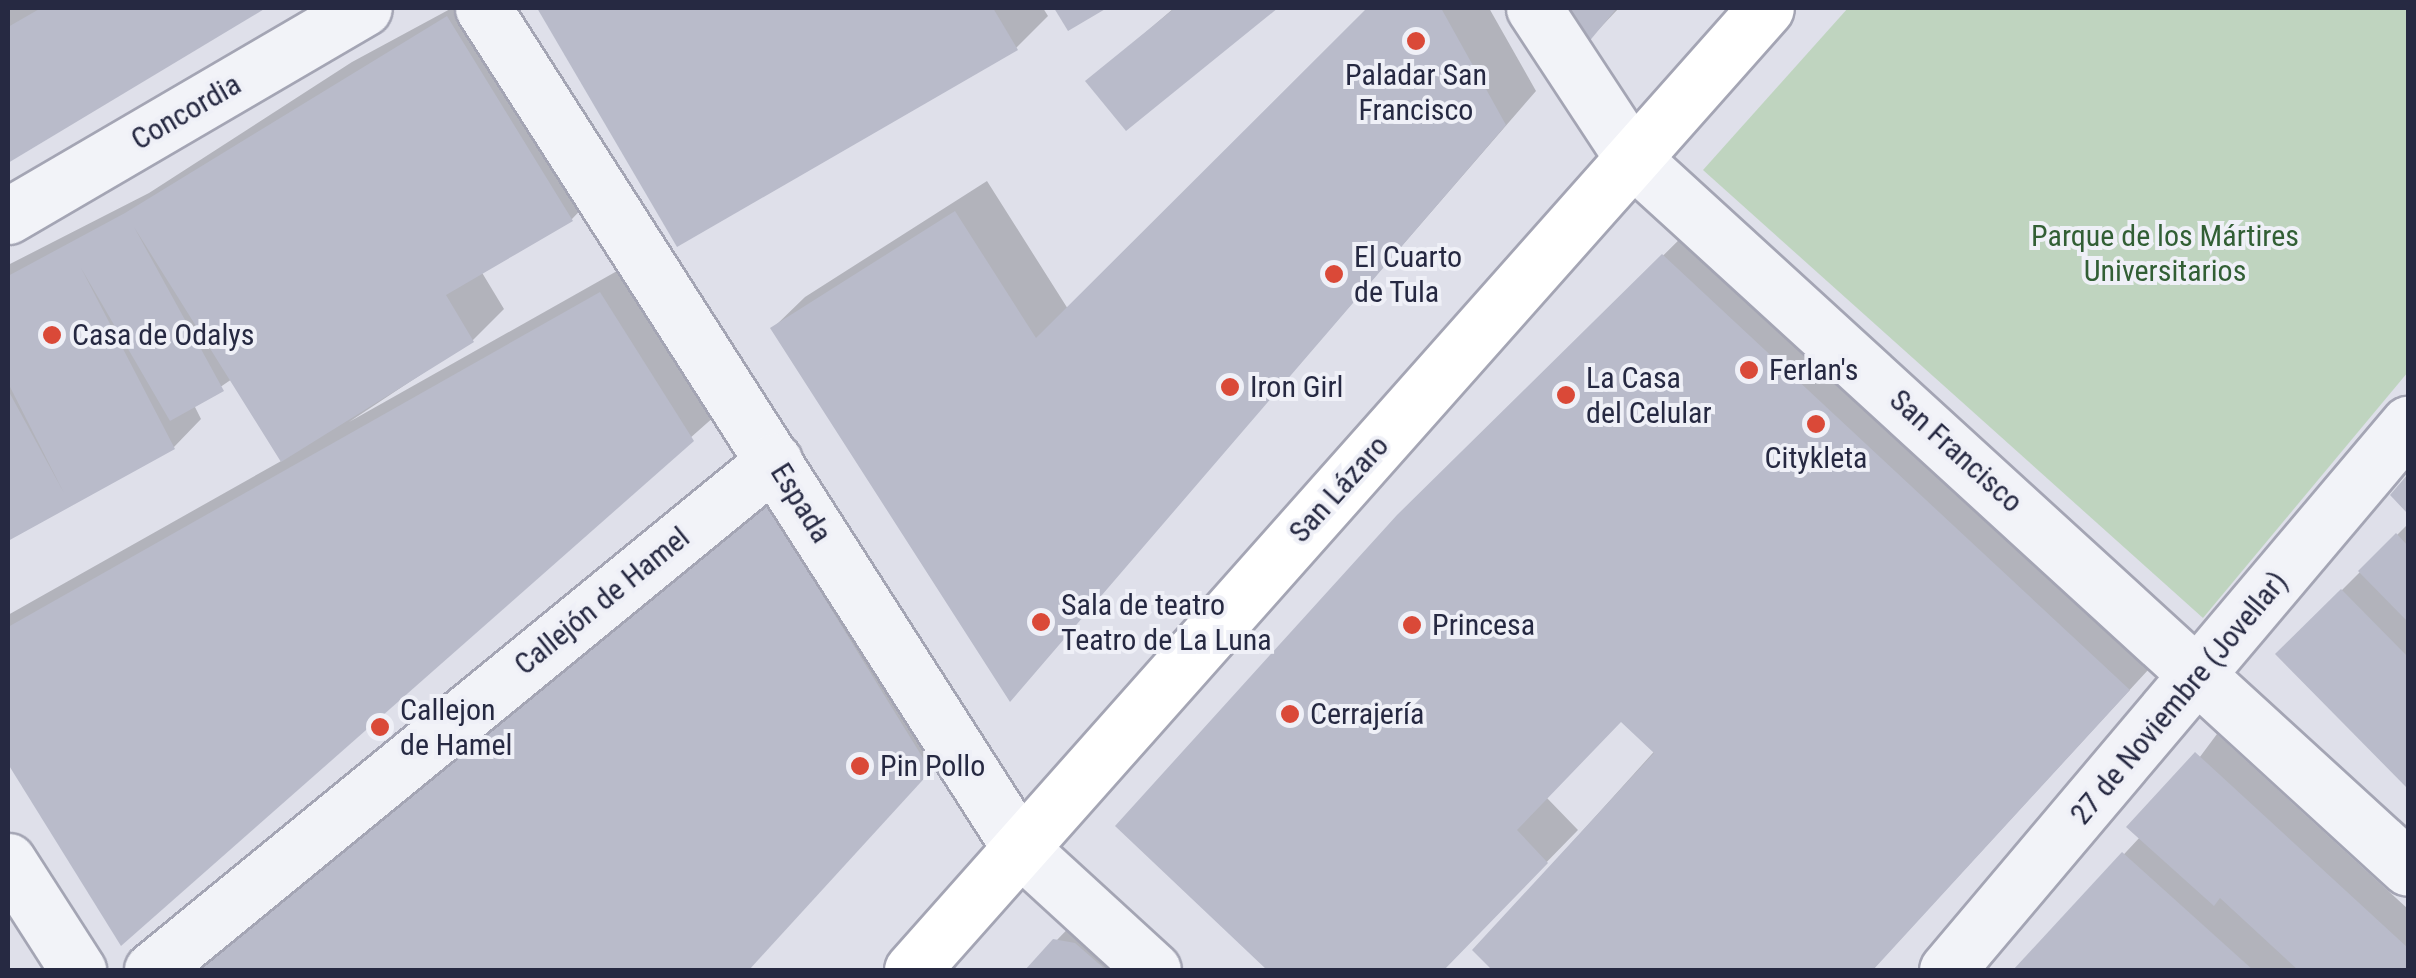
<!DOCTYPE html>
<meta charset="utf-8">
<style>
body{margin:0}
#map{position:relative;width:2416px;height:978px;overflow:hidden;background:#dfe0ea;font-family:"Roboto Condensed",sans-serif}
div>[style]{position:absolute}
.green>*{inset:0;background:#bfd4bf}
.shadow>*{inset:0;background:#0003}
.building>*{inset:0;background:#b9bbca}
.roads{filter:drop-shadow(2px 0 #a4a5b4) drop-shadow(-2px 0 #a4a5b4) drop-shadow(0 2px #a4a5b4) drop-shadow(0 -2px #a4a5b4)}
.minor>*{height:55px;margin:-27.5px;padding:0 27.5px;transform-origin:27.5px;border-radius:27.5px;background:#f2f3f8}
.major>*{height:55px;margin:-27.5px;padding:0 27.5px;transform-origin:27.5px;border-radius:27.5px;background:#fff}
.dots>*{width:28px;height:28px;translate:-50% -50%;box-sizing:border-box;border:5px solid #eff0f7;border-radius:50%}
span{translate:-50% -50%;white-space:nowrap;text-align:center;line-height:1.15;-webkit-text-stroke:8px #eff0f7;paint-order:stroke}
.poi-label{font-size:30px;color:#262942}
.left{translate:0 -50%;text-align:left}
.street-label{font-size:30px;color:#262942}
.park-label{font-size:30px;color:#325f35}
.frame{position:absolute;inset:0;border:10px solid #262942;pointer-events:none}
</style>
<div id="map">
<div class="green">
<div style="clip-path:polygon(1848px 8px,2408px 8px,2408px 372px,2203px 618px,1703px 170px)"></div>
</div>
<div class="shadow">
<div style="clip-path:polygon(8px 8px,261px 8px,8px 160px)"></div>
<div style="clip-path:polygon(452px 8px,474px 8px,592px 198px,572px 219px,481px 271px,504px 309px,473px 340px,349px 422px,633px 262px,724px 408px,121px 942px,8px 759px,8px 615px,283px 460px,232px 379px,194px 405px,201px 419px,174px 447px,8px 538px,8px 265px,149px 193px,352px 62px)"></div>
<div style="clip-path:polygon(540px 8px,1043px 8px,1048px 16px,1016px 48px,678px 244px)"></div>
<div style="clip-path:polygon(1174px 8px,1274px 8px,1127px 127px,1089px 81px)"></div>
<div style="clip-path:polygon(1370px 8px,1489px 8px,1536px 91px,1010px 698px,773px 328px,805px 297px,987px 181px,1068px 309px)"></div>
<div style="clip-path:polygon(1560px 8px,1619px 8px,1583px 46px)"></div>
<div style="clip-path:polygon(1695px 224px,2160px 657px,1872px 970px,1496px 970px,1475px 950px,1669px 735px,1621px 719px,1546px 797px,1578px 830px,1441px 970px,1271px 970px,1119px 825px,1399px 517px)"></div>
<div style="clip-path:polygon(790px 472px,957px 742px,746px 970px,199px 970px,546px 667px)"></div>
<div style="clip-path:polygon(2408px 524px,2408px 785px,2278px 654px)"></div>
<div style="clip-path:polygon(2217px 734px,2408px 909px,2408px 970px,2016px 970px,2141px 836px)"></div>
<div style="clip-path:polygon(1083px 913px,1163px 970px,1028px 970px)"></div>
</div>
<div class="building">
<div style="clip-path:polygon(41px 8px,266px 8px,8px 163px,8px 27px)"></div>
<div style="clip-path:polygon(537px 8px,993px 8px,1018px 50px,677px 247px)"></div>
<div style="clip-path:polygon(1054px 8px,1107px 8px,1068px 31px)"></div>
<div style="clip-path:polygon(1175px 8px,1278px 8px,1126px 131px,1085px 81px)"></div>
<div style="clip-path:polygon(1367px 8px,1441px 8px,1506px 125px,1010px 702px,770px 328px,955px 211px,1036px 338px)"></div>
<div style="clip-path:polygon(1557px 8px,1617px 8px,1582px 50px)"></div>
<div style="clip-path:polygon(447px 16px,573px 221px,446px 295px,474px 342px,281px 462px,134px 227px,224px 391px,170px 421px,81px 268px,175px 449px,8px 541px,8px 390px,64px 493px,8px 383px,8px 276px,125px 213px)"></div>
<div style="clip-path:polygon(1662px 254px,2130px 690px,1873px 970px,1492px 970px,1472px 950px,1654px 753px,1621px 722px,1517px 830px,1548px 863px,1444px 970px,1267px 970px,1115px 826px,1397px 515px)"></div>
<div style="clip-path:polygon(600px 292px,694px 441px,121px 946px,8px 764px,8px 627px)"></div>
<div style="clip-path:polygon(2408px 474px,2408px 514px,2390px 495px)"></div>
<div style="clip-path:polygon(762px 497px,931px 771px,749px 970px,197px 970px)"></div>
<div style="clip-path:polygon(2396px 533px,2408px 546px,2408px 622px,2358px 571px)"></div>
<div style="clip-path:polygon(2341px 589px,2408px 657px,2408px 789px,2275px 654px)"></div>
<div style="clip-path:polygon(2195px 752px,2408px 948px,2408px 970px,2298px 970px,2220px 898px,2214px 906px,2126px 827px)"></div>
<div style="clip-path:polygon(2122px 852px,2253px 970px,2013px 970px)"></div>
<div style="clip-path:polygon(1053px 939px,1075px 943px,1106px 970px,1025px 970px)"></div>
</div>
<div class="roads">
<div class="minor">
<div style="left:483px;top:8px;width:997px;rotate:57.41deg"></div>
<div style="left:1020px;top:848px;width:180px;rotate:42.5deg"></div>
<div style="left:1534px;top:8px;width:181px;rotate:56.7deg"></div>
<div style="left:1633px;top:159px;width:1050px;rotate:42.45deg"></div>
<div style="left:8px;top:216px;width:412px;rotate:-30.3deg"></div>
<div style="left:8px;top:861px;width:130px;rotate:57.3deg"></div>
<div style="left:152px;top:970px;width:804px;rotate:-39.29deg"></div>
<div style="left:1947px;top:970px;width:715px;rotate:-49.82deg"></div>
</div>
<div class="major">
<div style="left:912px;top:970px;width:1286px;rotate:-48.4deg"></div>
</div>
</div>
<div class="dots">
<div style="left:1416px;top:41px;background:#da4938"></div>
<div style="left:1334px;top:274px;background:#da4938"></div>
<div style="left:52px;top:335px;background:#da4938"></div>
<div style="left:1749px;top:370px;background:#da4938"></div>
<div style="left:1230px;top:387px;background:#da4938"></div>
<div style="left:1566px;top:395px;background:#da4938"></div>
<div style="left:1816px;top:424px;background:#da4938"></div>
<div style="left:1041px;top:622px;background:#da4938"></div>
<div style="left:1412px;top:625px;background:#da4938"></div>
<div style="left:1290px;top:714px;background:#da4938"></div>
<div style="left:380px;top:727px;background:#da4938"></div>
<div style="left:860px;top:766px;background:#da4938"></div>
</div>
<div class="poi-label">
<span style="left:1416px;top:92px">Paladar San<br>Francisco</span>
<span class="left" style="left:1354px;top:274px">El Cuarto<br>de Tula</span>
<span class="left" style="left:72px;top:335px">Casa de Odalys</span>
<span class="left" style="left:1769px;top:370px">Ferlan's</span>
<span class="left" style="left:1586px;top:395px">La Casa<br>del Celular</span>
<span class="left" style="left:1250px;top:387px">Iron Girl</span>
<span style="left:1816px;top:458px">Citykleta</span>
<span class="left" style="left:1061px;top:622px">Sala de teatro<br>Teatro de La Luna</span>
<span class="left" style="left:1432px;top:625px">Princesa</span>
<span class="left" style="left:400px;top:727px">Callejon<br>de Hamel</span>
<span class="left" style="left:1310px;top:714px">Cerrajería</span>
<span class="left" style="left:880px;top:766px">Pin Pollo</span>
</div>
<div class="street-label">
<span style="left:186px;top:112px;rotate:-30deg">Concordia</span>
<span style="left:1956px;top:451px;rotate:42deg">San Francisco</span>
<span style="left:1339px;top:489px;rotate:-48deg">San Lázaro</span>
<span style="left:801px;top:503px;rotate:58deg">Espada</span>
<span style="left:602px;top:601px;rotate:-39deg">Callejón de Hamel</span>
<span style="left:2179px;top:698px;rotate:-50deg">27 de Noviembre (Jovellar)</span>
</div>
<div class="park-label">
<span style="left:2165px;top:253px">Parque de los Mártires<br>Universitarios</span>
</div>
<div class="frame"></div>
</div>
